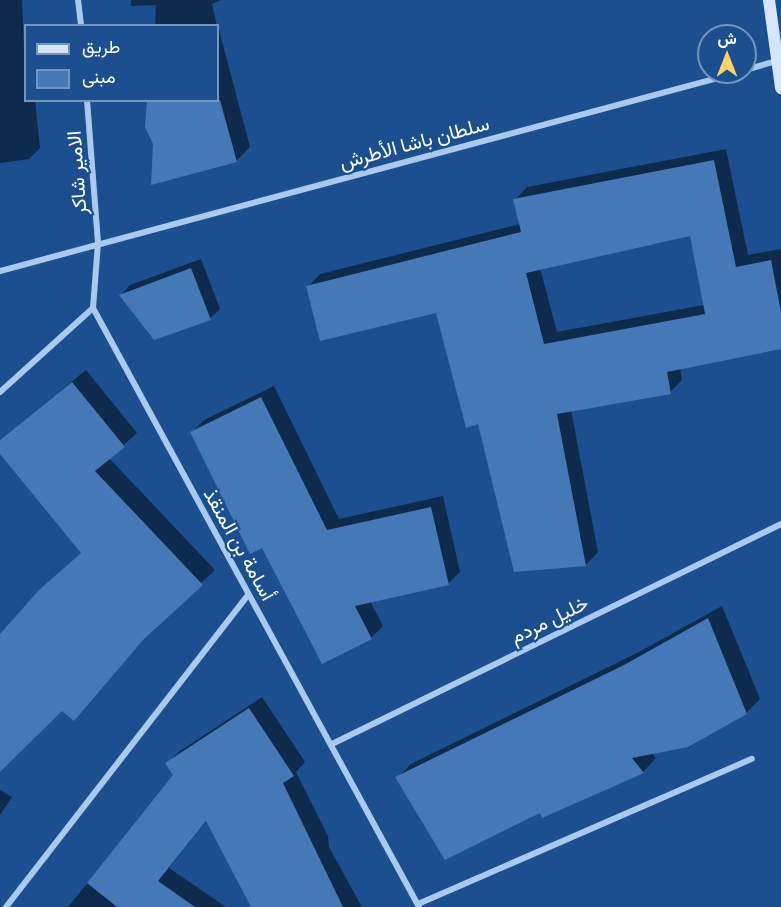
<!DOCTYPE html>
<meta charset="utf-8">
<style>
body{margin:0}
#map{position:relative;width:781px;height:907px;overflow:hidden;background:#1b4f8f;font-family:"Exo 2",Vazirmatn,sans-serif}
div>[style]{position:absolute}
.shadow>*{inset:0;background:#0007}
.building>*{inset:0;background:#4478b7}
.minor>*{height:6px;margin:-3px;padding:0 3px;transform-origin:3px;border-radius:3px;background:#a9c9ee}
.secondary>*{height:12px;margin:-6px;padding:0 6px;transform-origin:6px;border-radius:6px;background:#d6e6fa}
span{translate:-50% -50%;white-space:nowrap;text-align:center;line-height:1.15;-webkit-text-stroke:4.5px #1b4f8f;paint-order:stroke}
.street-label{font-size:20px;color:#fff}
.legend{position:absolute;left:24px;top:24px;width:195px;height:78px;box-sizing:border-box;background:#1b4f8f;border:2px solid #7695bc;margin:0;padding:8px 10px;list-style:none;font-size:18px;color:#fff}
.legend li{display:flex;align-items:center;gap:12px;height:30px}
.legend b{width:30px;border:2px solid #7695bc}
.north{position:absolute;left:697px;top:24px;width:60px;height:60px;box-sizing:border-box;background:#1b4f8f;border:2px solid #7695bc;border-radius:50%;rotate:0deg;font-size:16px;font-weight:700;line-height:24px;text-align:center;color:#fff}
.north::after{content:'';display:block;margin:auto;width:21px;height:27px;background:#ffd166;clip-path:polygon(50% 0,100% 100%,50% 72%,0 100%)}
</style>
<div id="map">
<div class="shadow">
<div style="clip-path:polygon(0 0,22px 0,26px 100px,35px 100px,40px 148px,29px 159px,0 163px)"></div>
<div style="clip-path:polygon(131px 0,221px 0,212px 4px,217px 26px,155px 26px,156px 5px,131px 6px)"></div>
<div style="clip-path:polygon(218px 26px,250px 147px,236px 161px,155px 144px,218px 100px)"></div>
<div style="clip-path:polygon(evenodd,726px 149px,748px 255px,781px 249px,781px 348px,680px 368px,682px 380px,670px 392px,571px 410px,598px 552px,586px 565px,479px 423px,437px 311px,308px 287px,320px 274px,520px 224px,515px 200px,527px 187px,726px 149px,691px 234px,704px 305px,557px 332px,540px 268px,691px 234px)"></div>
<div style="clip-path:polygon(201px 259px,220px 309px,210px 318px,121px 295px,130px 285px)"></div>
<div style="clip-path:polygon(86px 370px,137px 433px,109px 458px,215px 570px,152px 629px,74px 719px,62px 709px,0 770px,0 637px,40px 591px,82px 552px,0 452px,0 440px)"></div>
<div style="clip-path:polygon(274px 386px,339px 519px,443px 496px,460px 572px,448px 584px,370px 601px,383px 626px,371px 638px,263px 546px,192px 432px,204px 420px)"></div>
<div style="clip-path:polygon(722px 606px,760px 699px,746px 713px,652px 753px,656px 758px,643px 772px,541px 810px,397px 778px,411px 764px,639px 652px)"></div>
<div style="clip-path:polygon(262px 697px,305px 762px,296px 772px,328px 836px,329px 847px,362px 907px,252px 907px,207px 820px,169px 868px,226px 907px,68px 907px,175px 775px,167px 763px,180px 751px)"></div>
<div style="clip-path:polygon(0 790px,12px 797px,0 815px)"></div>
</div>
<div class="building">
<div style="clip-path:polygon(147px 100px,220px 100px,237px 162px,151px 185px,153px 144px,145px 127px)"></div>
<div style="clip-path:polygon(evenodd,714px 160px,736px 267px,771px 260px,781px 312px,781px 349px,667px 372px,671px 394px,557px 414px,586px 566px,514px 572px,478px 424px,466px 428px,436px 313px,320px 341px,306px 286px,521px 232px,513px 199px,714px 160px,690px 236px,705px 314px,544px 344px,526px 273px,690px 236px)"></div>
<div style="clip-path:polygon(191px 268px,211px 320px,154px 340px,119px 295px)"></div>
<div style="clip-path:polygon(72px 382px,125px 447px,95px 471px,203px 585px,143px 640px,74px 721px,62px 711px,0 772px,0 634px,39px 590px,81px 553px,0 454px,0 440px)"></div>
<div style="clip-path:polygon(261px 397px,327px 530px,431px 507px,449px 585px,355px 606px,372px 639px,322px 664px,262px 548px,250px 554px,190px 432px)"></div>
<div style="clip-path:polygon(708px 618px,747px 714px,688px 747px,632px 758px,644px 773px,542px 818px,540px 813px,445px 860px,395px 777px,624px 665px)"></div>
<div style="clip-path:polygon(249px 708px,294px 776px,283px 783px,343px 907px,251px 907px,206px 821px,158px 881px,195px 907px,117px 907px,87px 883px,173px 775px,165px 763px)"></div>
</div>
<div class="minor">
<div style="left:78px;top:0;width:26px;rotate:83deg"></div>
<div style="left:745px;top:70px;width:33px;rotate:-16deg"></div>
<div style="left:87px;top:100px;width:143px;rotate:85.6deg"></div>
<div style="left:98px;top:243px;width:65px;rotate:94.4deg"></div>
<div style="left:0;top:271px;width:766px;rotate:-15.05deg"></div>
<div style="left:93px;top:308px;width:682px;rotate:61.44deg"></div>
<div style="left:0;top:392px;width:125px;rotate:-42.1deg"></div>
<div style="left:332px;top:744px;width:500px;rotate:-26.1deg"></div>
<div style="left:418px;top:904px;width:364px;rotate:-23.5deg"></div>
<div style="left:6px;top:907px;width:395px;rotate:-52.2deg"></div>
</div>
<div class="secondary">
<div style="left:769px;top:0;width:89px;rotate:82.2deg"></div>
</div>
<div class="street-label">
<span style="left:414px;top:142px;rotate:-15deg">سلطان باشا الأطرش</span>
<span style="left:76px;top:173px;rotate:-94deg">الامير شاكر</span>
<span style="left:240px;top:544px;rotate:61deg">أسامة بن المنقذ</span>
<span style="left:549px;top:619px;rotate:-26deg">خليل مردم</span>
</div>
<ul class="legend">
<li><b style="height:8px;background:#d6e6fa"></b>طريق</li>
<li><b style="height:16px;background:#4478b7"></b>مبنى</li>
</ul>
<div class="north">ش</div>
</div>
